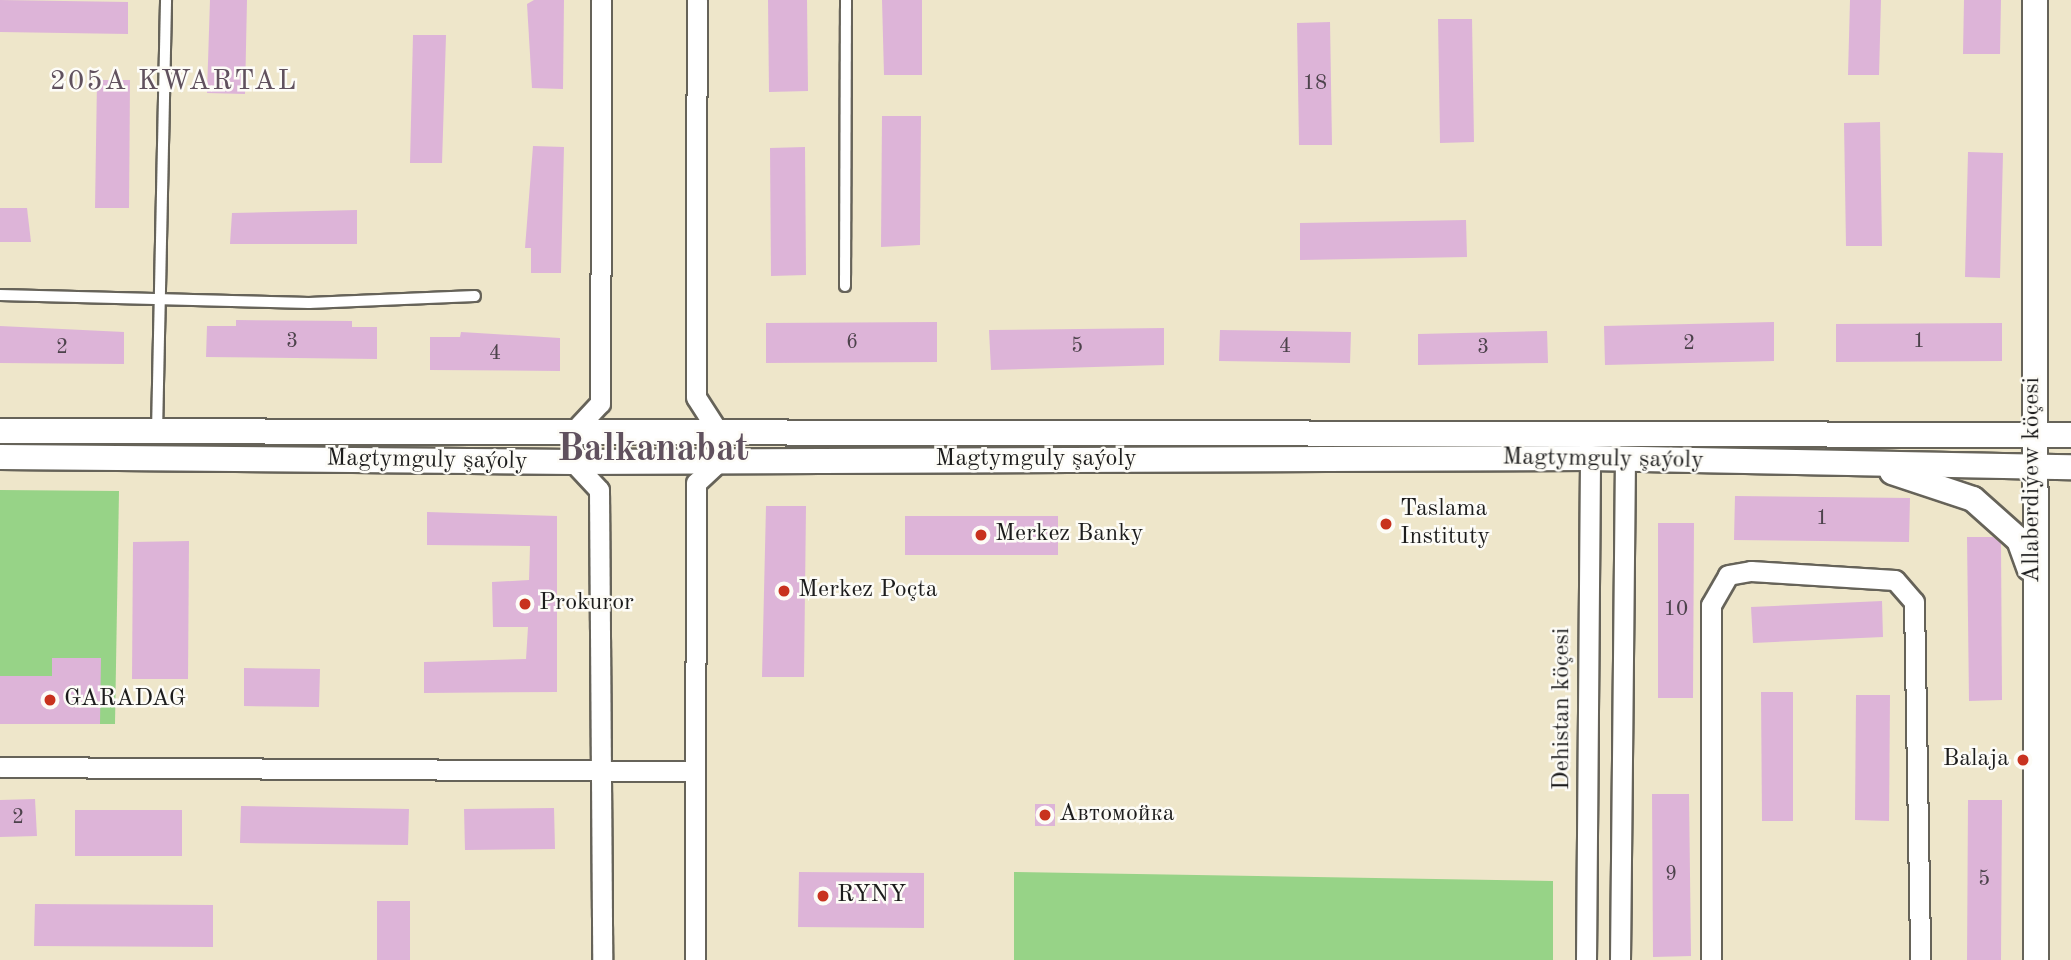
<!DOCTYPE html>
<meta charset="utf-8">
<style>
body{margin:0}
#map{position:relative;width:2071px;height:960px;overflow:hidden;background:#eee6ca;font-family:"Old Standard TT",serif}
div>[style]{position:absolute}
.green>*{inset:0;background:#97d387}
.building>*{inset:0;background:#ddb4d8}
.roads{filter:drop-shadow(2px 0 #666359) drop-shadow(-2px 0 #666359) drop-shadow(0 2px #666359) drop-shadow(0 -2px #666359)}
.service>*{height:10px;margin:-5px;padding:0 5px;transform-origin:5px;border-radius:5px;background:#fff}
.minor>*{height:19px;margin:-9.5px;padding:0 9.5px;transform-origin:9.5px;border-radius:9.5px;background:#fff}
.tertiary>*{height:24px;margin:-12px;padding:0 12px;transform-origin:12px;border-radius:12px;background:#fff}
.dots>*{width:19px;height:19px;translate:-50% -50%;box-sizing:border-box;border:4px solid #fdfcf7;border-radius:50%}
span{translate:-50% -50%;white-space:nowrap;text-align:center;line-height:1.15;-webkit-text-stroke:5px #fdfcf7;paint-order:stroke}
.number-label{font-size:21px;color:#4c424b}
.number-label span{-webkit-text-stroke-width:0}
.street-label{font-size:24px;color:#1c1c1c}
.poi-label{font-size:24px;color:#1c1c1c}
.left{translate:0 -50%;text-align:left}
.right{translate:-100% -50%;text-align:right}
.quarter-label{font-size:28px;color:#60515e;letter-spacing:2px}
.town-label{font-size:38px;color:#60515e;font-weight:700}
</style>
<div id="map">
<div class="green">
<div style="clip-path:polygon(0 490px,119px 491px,115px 724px,0 724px)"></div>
<div style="clip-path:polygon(1014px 872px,1553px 881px,1553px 960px,1014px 960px)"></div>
</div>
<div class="building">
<div style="clip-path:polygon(0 0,128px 2px,128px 34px,0 32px)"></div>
<div style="clip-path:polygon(210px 0,247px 0,245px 94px,207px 93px)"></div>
<div style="clip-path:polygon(534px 0,564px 0,563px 89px,532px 88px,527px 4px)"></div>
<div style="clip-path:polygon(768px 0,807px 0,808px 91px,769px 92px)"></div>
<div style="clip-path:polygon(882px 0,922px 0,922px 75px,884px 75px)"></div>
<div style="clip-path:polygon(1850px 0,1881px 0,1879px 75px,1848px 75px)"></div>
<div style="clip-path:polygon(1964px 0,2001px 0,2000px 54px,1963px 54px)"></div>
<div style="clip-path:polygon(1438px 19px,1472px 19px,1474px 142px,1440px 143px)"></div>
<div style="clip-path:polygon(1330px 22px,1332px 145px,1299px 145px,1297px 23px)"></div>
<div style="clip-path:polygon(413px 35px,446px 35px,442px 163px,410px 163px)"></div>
<div style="clip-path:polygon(97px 80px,130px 80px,129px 208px,95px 208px)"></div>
<div style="clip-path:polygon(882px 116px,921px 116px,920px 245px,881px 247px)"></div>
<div style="clip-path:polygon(1880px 122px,1882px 246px,1846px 246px,1844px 123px)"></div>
<div style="clip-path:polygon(533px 146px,564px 147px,561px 273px,531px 273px,531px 248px,525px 248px)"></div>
<div style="clip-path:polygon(805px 147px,806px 275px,771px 276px,770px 148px)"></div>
<div style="clip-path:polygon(1968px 152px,2003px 153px,2000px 278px,1965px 277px)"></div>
<div style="clip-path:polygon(0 208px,27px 208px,31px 242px,0 242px)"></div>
<div style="clip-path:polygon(357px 210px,357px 244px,230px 244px,232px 213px)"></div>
<div style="clip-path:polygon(1466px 220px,1467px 257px,1300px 260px,1300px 223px)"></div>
<div style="clip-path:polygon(236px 320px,352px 321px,352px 327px,377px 327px,377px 359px,206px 357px,207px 326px,236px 326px)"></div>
<div style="clip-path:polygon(937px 322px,937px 362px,766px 363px,766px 323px)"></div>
<div style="clip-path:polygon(1774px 322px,1774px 361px,1605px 365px,1604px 326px)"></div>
<div style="clip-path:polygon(2002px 323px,2002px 361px,1836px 362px,1836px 324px)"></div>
<div style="clip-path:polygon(0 326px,124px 332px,124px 364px,0 363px)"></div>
<div style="clip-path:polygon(1164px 328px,1164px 365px,991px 370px,989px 330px)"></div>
<div style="clip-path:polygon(1220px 330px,1351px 332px,1350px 363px,1219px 361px)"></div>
<div style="clip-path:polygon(1547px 331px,1548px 363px,1418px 365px,1418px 334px)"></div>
<div style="clip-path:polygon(461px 332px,560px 338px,560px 371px,430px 370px,430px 337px,460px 337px)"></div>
<div style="clip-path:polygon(1735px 496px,1910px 498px,1909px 542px,1734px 540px)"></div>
<div style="clip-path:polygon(766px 506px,806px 506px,804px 677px,762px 677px)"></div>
<div style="clip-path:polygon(427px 512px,557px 516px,557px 692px,424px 693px,424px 662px,526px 659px,528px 627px,493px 627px,492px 582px,529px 580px,530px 546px,427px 545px)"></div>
<div style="clip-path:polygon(905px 516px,1058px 516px,1058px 555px,905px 555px)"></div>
<div style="clip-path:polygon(1658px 523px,1694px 523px,1693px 698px,1658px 698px)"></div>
<div style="clip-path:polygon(1967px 537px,1993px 537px,2001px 543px,2002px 700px,1969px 701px)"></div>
<div style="clip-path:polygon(189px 541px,188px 679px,132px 679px,133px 542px)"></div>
<div style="clip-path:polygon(1882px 601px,1883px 637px,1753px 643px,1751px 607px)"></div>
<div style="clip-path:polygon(52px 658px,101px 658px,100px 724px,0 724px,0 676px,52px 676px)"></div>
<div style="clip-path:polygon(244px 668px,320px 669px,319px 707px,244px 706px)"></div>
<div style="clip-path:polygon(1761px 692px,1793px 692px,1793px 821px,1762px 821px)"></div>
<div style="clip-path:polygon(1856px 695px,1890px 695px,1889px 821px,1855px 820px)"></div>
<div style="clip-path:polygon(1652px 794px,1689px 794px,1691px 956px,1653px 957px)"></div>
<div style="clip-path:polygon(35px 799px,37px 836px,0 837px,0 800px)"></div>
<div style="clip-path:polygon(1968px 800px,2002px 800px,2001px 960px,1967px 960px)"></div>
<div style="clip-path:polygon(1035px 804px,1055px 804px,1055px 826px,1035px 826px)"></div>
<div style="clip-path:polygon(241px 806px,409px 809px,408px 845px,240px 843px)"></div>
<div style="clip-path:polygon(554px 808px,555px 849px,465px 850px,464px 809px)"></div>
<div style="clip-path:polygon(75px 810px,182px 810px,182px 856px,75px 856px)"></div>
<div style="clip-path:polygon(799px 872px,924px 873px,924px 928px,798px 927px)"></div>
<div style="clip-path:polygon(377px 901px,410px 901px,410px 960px,377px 960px)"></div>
<div style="clip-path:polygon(35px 904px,213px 905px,213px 947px,34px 946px)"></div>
</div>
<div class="roads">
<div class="service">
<div style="left:845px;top:286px;width:286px;rotate:-89.8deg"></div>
<div style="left:0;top:295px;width:309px;rotate:1.5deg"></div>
<div style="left:309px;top:303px;width:166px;rotate:-2.4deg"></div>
<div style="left:157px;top:432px;width:432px;rotate:-88.8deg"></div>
</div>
<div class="minor">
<div style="left:601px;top:0;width:403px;rotate:90.1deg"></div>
<div style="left:600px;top:403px;width:41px;rotate:133deg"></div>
<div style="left:572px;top:433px;width:29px;rotate:88deg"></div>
<div style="left:573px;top:462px;width:38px;rotate:47deg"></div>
<div style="left:599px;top:490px;width:470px;rotate:89.6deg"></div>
<div style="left:0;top:767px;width:695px;rotate:0.33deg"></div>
<div style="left:695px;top:960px;width:477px;rotate:-89.9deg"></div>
<div style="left:696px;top:483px;width:33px;rotate:-43deg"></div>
<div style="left:720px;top:461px;width:25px;rotate:-88deg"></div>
<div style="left:721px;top:436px;width:46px;rotate:-122.7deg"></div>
<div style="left:696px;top:397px;width:397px;rotate:-89.9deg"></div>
<div style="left:1586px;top:960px;width:502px;rotate:-89.54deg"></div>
<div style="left:1620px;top:960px;width:501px;rotate:-89.43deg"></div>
<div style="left:1711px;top:960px;width:355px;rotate:-90deg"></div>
<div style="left:1711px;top:605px;width:34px;rotate:-60deg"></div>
<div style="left:1728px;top:575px;width:23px;rotate:-10deg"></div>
<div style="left:1751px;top:571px;width:144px;rotate:3.6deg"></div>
<div style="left:1895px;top:580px;width:29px;rotate:49deg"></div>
<div style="left:1914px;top:602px;width:358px;rotate:89deg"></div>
</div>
<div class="tertiary">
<div style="left:2035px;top:0;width:960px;rotate:89.94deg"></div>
<div style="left:0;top:431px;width:2071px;rotate:0.11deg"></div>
<div style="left:0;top:457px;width:573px;rotate:0.5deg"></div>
<div style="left:573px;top:462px;width:1017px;rotate:-0.23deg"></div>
<div style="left:1590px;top:458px;width:481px;rotate:1.1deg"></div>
<div style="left:1892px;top:472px;width:85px;rotate:18.4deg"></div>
<div style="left:1973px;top:499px;width:62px;rotate:41.7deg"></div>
<div style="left:2019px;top:540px;width:30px;rotate:70deg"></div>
</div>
</div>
<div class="dots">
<div style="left:1386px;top:524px;background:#c8321e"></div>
<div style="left:981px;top:535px;background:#c8321e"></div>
<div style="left:784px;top:591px;background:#c8321e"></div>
<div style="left:525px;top:604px;background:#c8321e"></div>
<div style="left:50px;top:700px;background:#c8321e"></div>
<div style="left:2023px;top:760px;background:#c8321e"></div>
<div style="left:1045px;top:815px;background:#c8321e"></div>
<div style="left:823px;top:896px;background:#c8321e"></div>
</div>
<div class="number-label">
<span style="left:1315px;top:84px">18</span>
<span style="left:292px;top:342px">3</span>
<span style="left:1919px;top:342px">1</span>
<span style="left:852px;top:343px">6</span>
<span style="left:1689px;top:344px">2</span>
<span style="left:1077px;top:347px">5</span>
<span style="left:1285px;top:347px">4</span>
<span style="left:62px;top:348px">2</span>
<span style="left:1483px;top:348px">3</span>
<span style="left:495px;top:354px">4</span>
<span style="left:1822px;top:519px">1</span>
<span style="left:1676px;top:610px">10</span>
<span style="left:18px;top:818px">2</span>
<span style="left:1671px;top:875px">9</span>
<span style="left:1984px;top:880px">5</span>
</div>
<div class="street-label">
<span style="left:1036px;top:460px">Magtymguly şaýoly</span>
<span style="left:1603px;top:460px;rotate:1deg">Magtymguly şaýoly</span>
<span style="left:427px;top:461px;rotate:1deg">Magtymguly şaýoly</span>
<span style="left:2033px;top:480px;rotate:-90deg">Allaberdiýew köçesi</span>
<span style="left:1563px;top:709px;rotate:-90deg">Dehistan köçesi</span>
</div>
<div class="poi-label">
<span class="left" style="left:1400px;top:524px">Taslama<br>Instituty</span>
<span class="left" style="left:995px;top:535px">Merkez Banky</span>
<span class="left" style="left:798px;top:591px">Merkez Poçta</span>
<span class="left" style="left:539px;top:604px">Prokuror</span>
<span class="left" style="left:64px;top:700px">GARADAG</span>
<span class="right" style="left:2009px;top:760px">Balaja</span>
<span class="left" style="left:1059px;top:815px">Автомойка</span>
<span class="left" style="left:837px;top:896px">RYNY</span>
</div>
<div class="quarter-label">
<span style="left:174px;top:82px">205A KWARTAL</span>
</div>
<div class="town-label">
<span style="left:653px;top:451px">Balkanabat</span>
</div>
</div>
